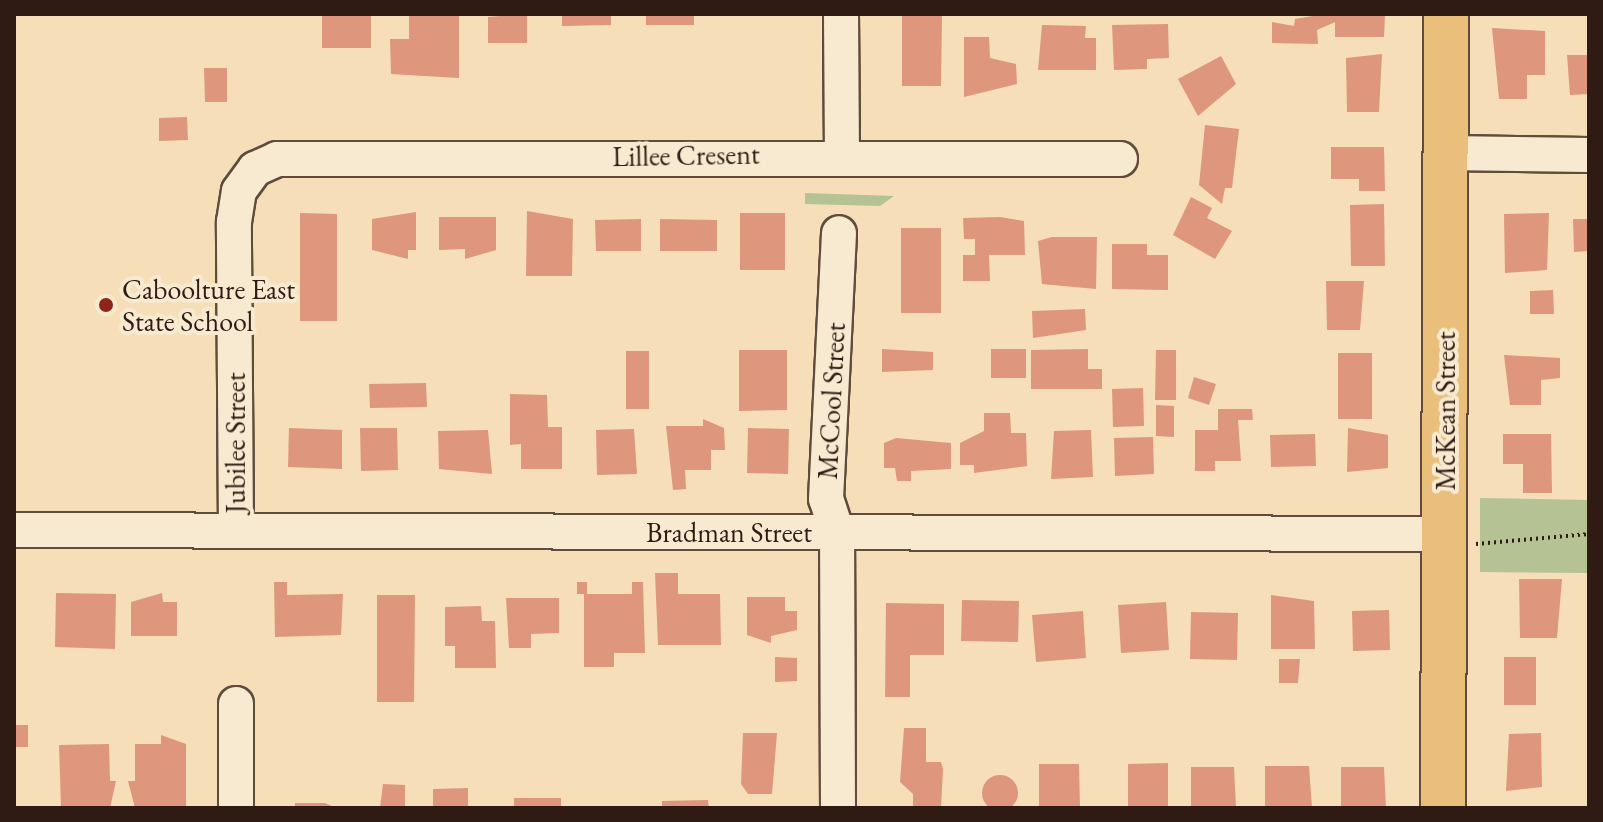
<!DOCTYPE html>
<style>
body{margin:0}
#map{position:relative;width:1603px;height:822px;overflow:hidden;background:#f5deb8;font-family:"EB Garamond",serif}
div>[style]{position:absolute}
.green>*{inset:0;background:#b5c294}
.building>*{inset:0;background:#de977c}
.round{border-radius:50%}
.path>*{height:4px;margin-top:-2px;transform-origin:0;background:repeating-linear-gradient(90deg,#2f1b14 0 2px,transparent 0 6px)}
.roads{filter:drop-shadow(2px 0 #604c3d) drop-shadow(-2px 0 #604c3d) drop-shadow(0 2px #604c3d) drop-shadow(0 -2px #604c3d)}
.minor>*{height:34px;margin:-17px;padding:0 17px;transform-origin:17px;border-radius:17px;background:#f8ead1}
.major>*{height:44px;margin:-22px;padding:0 22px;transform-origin:22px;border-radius:22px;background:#eabf7c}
.dots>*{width:22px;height:22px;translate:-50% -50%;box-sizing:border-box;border:4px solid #f8ead1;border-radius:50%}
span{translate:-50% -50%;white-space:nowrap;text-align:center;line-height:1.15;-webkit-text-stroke:8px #f8ead1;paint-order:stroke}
.street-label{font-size:28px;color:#2f1b14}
.poi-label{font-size:28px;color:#2f1b14}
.left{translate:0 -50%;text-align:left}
.frame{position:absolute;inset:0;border:16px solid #2f1b14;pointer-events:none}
</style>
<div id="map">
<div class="green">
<div style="clip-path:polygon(805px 193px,894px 196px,880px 206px,805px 204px)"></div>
<div style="clip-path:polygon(1480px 498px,1589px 500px,1589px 573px,1480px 572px)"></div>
</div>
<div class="building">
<div style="clip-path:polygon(322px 14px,371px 14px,371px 48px,322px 48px)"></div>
<div style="clip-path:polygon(409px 14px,459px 14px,459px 78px,391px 74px,390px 39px,409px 39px)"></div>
<div style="clip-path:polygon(527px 14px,527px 43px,488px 43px,488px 17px)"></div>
<div style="clip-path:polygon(562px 14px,611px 14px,611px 25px,562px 26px)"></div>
<div style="clip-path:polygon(646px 14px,694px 14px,694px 25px,646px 25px)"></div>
<div style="clip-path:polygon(902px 14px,942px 14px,941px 86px,902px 86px)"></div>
<div style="clip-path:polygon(1324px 14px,1385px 14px,1384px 37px,1335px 37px,1335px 22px,1317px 30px,1318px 44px,1272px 43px,1272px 22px,1294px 26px,1295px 19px)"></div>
<div style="clip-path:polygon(1168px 24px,1169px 58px,1147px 59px,1147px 69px,1114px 70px,1112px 25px)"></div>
<div style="clip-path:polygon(1042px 25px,1086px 26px,1085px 38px,1096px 38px,1096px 70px,1038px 70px)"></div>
<div style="clip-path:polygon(1492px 28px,1545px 31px,1545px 75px,1527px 75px,1527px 99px,1499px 99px)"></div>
<div style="clip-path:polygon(964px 37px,989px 37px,990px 58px,1016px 64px,1017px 84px,964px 97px)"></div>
<div style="clip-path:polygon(1382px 54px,1379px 112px,1347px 112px,1346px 58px)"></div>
<div style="clip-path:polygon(1567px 55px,1589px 55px,1589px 94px,1570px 95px)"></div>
<div style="clip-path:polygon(1221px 56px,1236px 84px,1198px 116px,1178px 79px)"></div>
<div style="clip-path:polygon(204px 68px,227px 68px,227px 102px,205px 102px)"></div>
<div style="clip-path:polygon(187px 117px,188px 140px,159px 141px,159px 118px)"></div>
<div style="clip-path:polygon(1205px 125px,1239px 129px,1232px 188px,1225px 188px,1222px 204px,1199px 185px)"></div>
<div style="clip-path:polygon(1331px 147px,1384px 147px,1385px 191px,1359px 191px,1359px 179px,1331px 179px)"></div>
<div style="clip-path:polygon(1191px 197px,1212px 208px,1207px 218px,1232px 231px,1215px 259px,1173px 235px)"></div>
<div style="clip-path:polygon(1384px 204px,1385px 266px,1351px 266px,1350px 205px)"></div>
<div style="clip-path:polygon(527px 211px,573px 219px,572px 276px,526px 276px)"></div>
<div style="clip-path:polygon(416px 212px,416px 250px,408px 250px,408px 259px,372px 250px,372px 219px)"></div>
<div style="clip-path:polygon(300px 213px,337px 214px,337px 321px,300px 321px)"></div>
<div style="clip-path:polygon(740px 213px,785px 213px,785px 270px,740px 270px)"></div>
<div style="clip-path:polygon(1549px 213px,1547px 270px,1505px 273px,1504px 214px)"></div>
<div style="clip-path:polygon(439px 217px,496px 217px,496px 250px,465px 259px,465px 249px,439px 250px)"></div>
<div style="clip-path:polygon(1000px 217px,1024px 221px,1025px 255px,989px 255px,990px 281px,963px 281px,963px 255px,975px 255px,975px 239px,964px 239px,963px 218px)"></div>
<div style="clip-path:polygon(641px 219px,641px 251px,596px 251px,595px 220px)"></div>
<div style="clip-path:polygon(660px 219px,717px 220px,717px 251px,660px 251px)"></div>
<div style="clip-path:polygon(1573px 219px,1589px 219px,1589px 251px,1574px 252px)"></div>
<div style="clip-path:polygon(901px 228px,941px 228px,941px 313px,901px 313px)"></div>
<div style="clip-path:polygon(1052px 237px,1097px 237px,1096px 289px,1042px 284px,1038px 241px)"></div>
<div style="clip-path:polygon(1112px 244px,1147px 244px,1147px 255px,1168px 255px,1168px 290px,1112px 289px)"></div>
<div style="clip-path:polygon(1326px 281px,1364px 281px,1360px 330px,1327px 330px)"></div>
<div style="clip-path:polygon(1553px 290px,1554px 314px,1530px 314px,1530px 291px)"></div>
<div style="clip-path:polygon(1085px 309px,1086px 330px,1033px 338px,1032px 311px)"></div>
<div style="clip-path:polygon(882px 349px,933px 352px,933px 370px,882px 372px)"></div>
<div style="clip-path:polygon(991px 349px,1026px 349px,1026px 378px,991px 378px)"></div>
<div style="clip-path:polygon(1088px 349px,1088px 369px,1102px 369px,1102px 389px,1031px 389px,1031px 350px)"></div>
<div style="clip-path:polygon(739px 350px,787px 350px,787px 410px,739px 411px)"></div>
<div style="clip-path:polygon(1156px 350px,1176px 350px,1176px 400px,1155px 400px)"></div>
<div style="clip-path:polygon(626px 351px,649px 351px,649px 409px,626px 409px)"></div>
<div style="clip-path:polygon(1338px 353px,1372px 353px,1372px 419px,1338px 419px)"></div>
<div style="clip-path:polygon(1504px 355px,1560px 358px,1560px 378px,1541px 380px,1541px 405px,1510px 405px)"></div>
<div style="clip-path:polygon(1194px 377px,1216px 384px,1209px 405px,1188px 398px)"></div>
<div style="clip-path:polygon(426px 383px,427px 407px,370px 408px,369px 384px)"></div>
<div style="clip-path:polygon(1143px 388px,1144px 426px,1113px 427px,1112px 389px)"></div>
<div style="clip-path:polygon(510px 394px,547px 395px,548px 427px,562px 427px,562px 469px,521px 469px,521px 444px,510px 445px)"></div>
<div style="clip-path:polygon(1156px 405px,1174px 406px,1174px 437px,1156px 436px)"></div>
<div style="clip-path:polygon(1218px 409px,1252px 409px,1253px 420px,1238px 420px,1241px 461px,1215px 461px,1215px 471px,1195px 471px,1195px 430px,1218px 430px)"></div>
<div style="clip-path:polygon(984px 413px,1010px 413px,1011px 433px,1026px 433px,1027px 466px,974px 473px,974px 465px,960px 465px,960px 443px,984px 431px)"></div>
<div style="clip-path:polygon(703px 419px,724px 428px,725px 450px,711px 450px,711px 470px,685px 470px,686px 489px,673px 490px,666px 426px,703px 426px)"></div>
<div style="clip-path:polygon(289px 428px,342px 430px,342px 469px,288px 467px)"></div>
<div style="clip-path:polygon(360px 428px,397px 428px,398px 470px,361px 471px)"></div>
<div style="clip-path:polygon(748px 428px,789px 429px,788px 474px,747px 473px)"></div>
<div style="clip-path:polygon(1348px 428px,1388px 435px,1388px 468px,1347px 472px)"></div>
<div style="clip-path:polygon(634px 429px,637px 474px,597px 475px,596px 430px)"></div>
<div style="clip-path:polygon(488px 430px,492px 474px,439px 469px,438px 431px)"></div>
<div style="clip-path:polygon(1091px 430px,1093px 477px,1051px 479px,1054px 431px)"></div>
<div style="clip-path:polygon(1315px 434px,1316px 466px,1271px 467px,1270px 435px)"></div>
<div style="clip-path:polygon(1503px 434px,1551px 434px,1552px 493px,1523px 493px,1523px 464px,1503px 464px)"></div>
<div style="clip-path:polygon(1153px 437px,1154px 474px,1115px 476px,1114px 438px)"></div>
<div style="clip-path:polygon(896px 438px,951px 443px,951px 469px,911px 471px,911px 481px,897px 481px,895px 468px,884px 468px,884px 443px)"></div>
<div style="clip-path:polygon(655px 573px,678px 573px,678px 594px,720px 594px,721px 645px,658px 645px)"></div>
<div style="clip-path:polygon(1519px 579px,1562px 579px,1557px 638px,1520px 638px)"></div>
<div style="clip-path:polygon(274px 582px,287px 582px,287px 595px,343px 594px,341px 635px,275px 637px)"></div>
<div style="clip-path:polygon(577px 582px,587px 582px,587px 594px,632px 594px,632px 582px,643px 582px,645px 653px,614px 653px,614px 667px,584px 667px,584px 594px,577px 594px)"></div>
<div style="clip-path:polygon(56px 593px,116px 594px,115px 649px,55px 647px)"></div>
<div style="clip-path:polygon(162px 593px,163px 602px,177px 602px,177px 636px,131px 636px,131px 602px)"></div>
<div style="clip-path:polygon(377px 595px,415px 595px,414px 702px,377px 702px)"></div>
<div style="clip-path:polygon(1271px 595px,1314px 601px,1315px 649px,1271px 649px)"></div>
<div style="clip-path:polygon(747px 597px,785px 597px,785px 611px,797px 611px,797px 630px,771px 636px,771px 643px,747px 635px)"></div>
<div style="clip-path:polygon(506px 598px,559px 598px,559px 633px,531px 634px,531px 648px,509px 648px)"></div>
<div style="clip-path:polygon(962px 600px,1019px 601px,1018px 642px,961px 641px)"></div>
<div style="clip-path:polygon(1166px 602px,1169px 650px,1121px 653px,1118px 605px)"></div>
<div style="clip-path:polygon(886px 603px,944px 604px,944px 655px,910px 655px,910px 697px,885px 697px)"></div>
<div style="clip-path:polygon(481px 606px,482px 621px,495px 621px,496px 668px,455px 668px,455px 646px,445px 646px,445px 607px)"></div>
<div style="clip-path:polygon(1389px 610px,1390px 650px,1353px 651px,1352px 611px)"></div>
<div style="clip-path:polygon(1083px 611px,1086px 658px,1036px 662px,1032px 615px)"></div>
<div style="clip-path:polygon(1191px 612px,1238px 613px,1237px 660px,1190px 659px)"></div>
<div style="clip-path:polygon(775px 657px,797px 658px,797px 681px,775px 682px)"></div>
<div style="clip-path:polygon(1504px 657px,1536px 657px,1536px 705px,1504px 705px)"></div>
<div style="clip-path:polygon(1279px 659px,1300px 659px,1298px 683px,1279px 683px)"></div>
<div style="clip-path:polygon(14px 725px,28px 725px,28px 747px,14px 747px)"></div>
<div style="clip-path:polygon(904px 728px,926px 728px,926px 762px,941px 762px,943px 769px,941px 808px,913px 808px,913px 794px,900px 782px)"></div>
<div style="clip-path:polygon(743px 733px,777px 733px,772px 794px,748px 794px,741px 784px)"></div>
<div style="clip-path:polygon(1541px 733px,1542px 787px,1506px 791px,1509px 734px)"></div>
<div style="clip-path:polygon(161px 735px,186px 744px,186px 808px,135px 808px,128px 781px,135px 781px,135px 744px,161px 744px)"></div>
<div style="clip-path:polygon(109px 744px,110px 781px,116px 781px,110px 808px,61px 808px,59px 745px)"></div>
<div style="clip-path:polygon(1168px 763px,1168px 808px,1128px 808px,1128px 764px)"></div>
<div style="clip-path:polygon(1039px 764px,1079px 764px,1080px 808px,1039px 808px)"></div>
<div style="clip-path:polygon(1265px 766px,1309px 766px,1312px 808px,1265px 808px)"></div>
<div style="clip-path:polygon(1191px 767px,1234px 767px,1236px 808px,1191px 808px)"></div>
<div style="clip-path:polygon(1341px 767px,1384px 767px,1386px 808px,1341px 808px)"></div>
<div class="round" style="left:982px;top:775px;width:36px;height:36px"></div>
<div style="clip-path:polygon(383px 784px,405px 785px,405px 808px,380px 808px)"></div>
<div style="clip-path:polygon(468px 788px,468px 808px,433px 808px,433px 789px)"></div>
<div style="clip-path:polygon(514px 798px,561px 798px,561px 808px,514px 808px)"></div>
<div style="clip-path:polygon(708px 800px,709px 808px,662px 808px,662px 801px)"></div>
<div style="clip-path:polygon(295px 803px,325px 803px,336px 808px,295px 808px)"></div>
</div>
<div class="path">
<div style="left:1476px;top:544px;width:113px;rotate:-5.1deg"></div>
</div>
<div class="roads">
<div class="minor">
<div style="left:841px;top:14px;width:140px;rotate:89.6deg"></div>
<div style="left:1445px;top:153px;width:144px;rotate:0.8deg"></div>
<div style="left:14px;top:530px;width:1431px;rotate:0.16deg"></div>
<div style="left:236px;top:530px;width:308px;rotate:-90.4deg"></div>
<div style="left:234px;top:222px;width:31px;rotate:-81deg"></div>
<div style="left:239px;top:191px;width:27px;rotate:-54deg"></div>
<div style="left:255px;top:169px;width:24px;rotate:-24deg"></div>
<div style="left:277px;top:159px;width:843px"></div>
<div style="left:236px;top:704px;width:104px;rotate:90deg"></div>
<div style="left:838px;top:808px;width:276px;rotate:-90.2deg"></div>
<div style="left:837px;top:532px;width:35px;rotate:-108deg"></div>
<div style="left:826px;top:499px;width:266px;rotate:-87.2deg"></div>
</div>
<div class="major">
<div style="left:1443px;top:808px;width:794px;rotate:-89.78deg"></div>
</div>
</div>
<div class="dots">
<div style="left:106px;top:305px;background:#8f2418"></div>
</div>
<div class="street-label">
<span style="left:686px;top:155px;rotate:-1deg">Lillee Cresent</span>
<span style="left:831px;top:401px;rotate:-87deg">McCool Street</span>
<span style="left:1445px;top:411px;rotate:-90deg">McKean Street</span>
<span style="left:235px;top:443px;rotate:-90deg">Jubilee Street</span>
<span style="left:729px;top:532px">Bradman Street</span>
</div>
<div class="poi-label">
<span class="left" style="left:122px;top:305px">Caboolture East<br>State School</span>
</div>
<div class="frame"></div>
</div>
